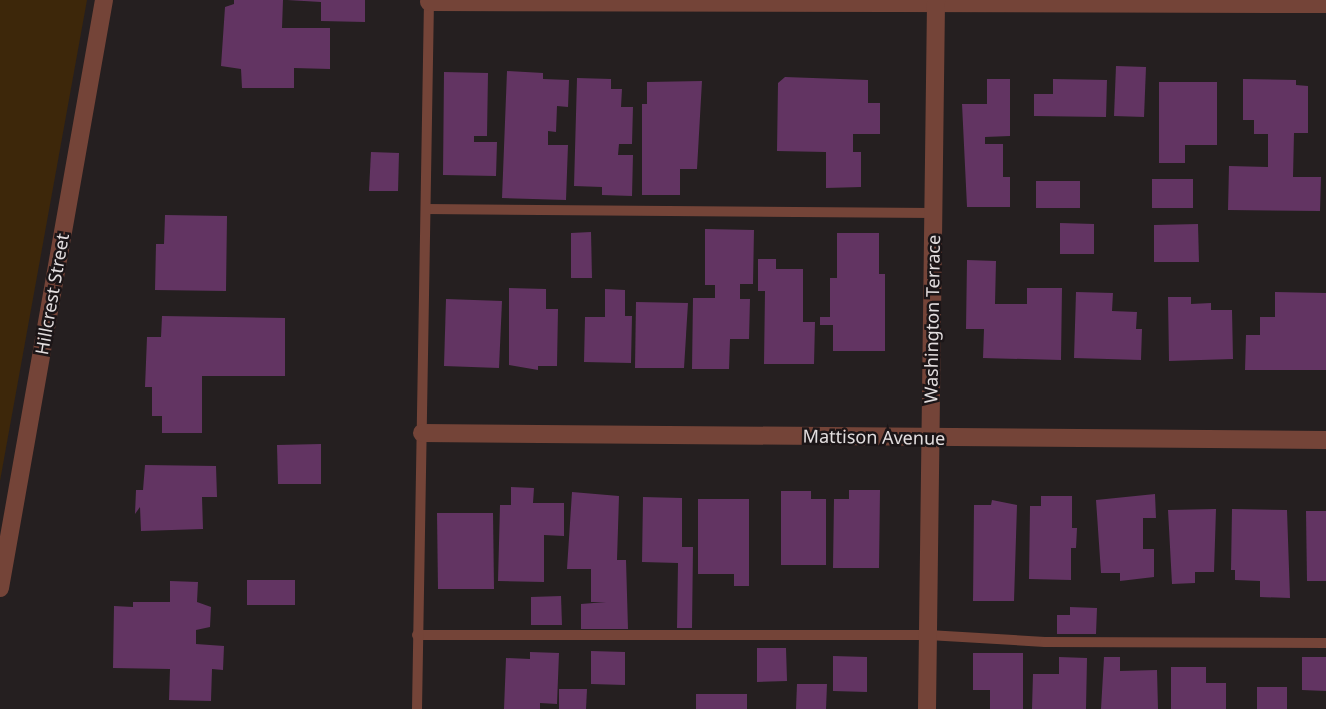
<!DOCTYPE html>
<style>
body{margin:0}
#map{position:relative;width:1326px;height:709px;overflow:hidden;background:#251f20;font-family:"Noto Sans",sans-serif}
div>[style]{position:absolute}
.green>*{inset:0;background:#3d270a}
.building>*{inset:0;background:#623462}
.lane>*{height:10px;margin:-5px;padding:0 5px;transform-origin:5px;border-radius:5px;background:#744438}
.street>*{height:18px;margin:-9px;padding:0 9px;transform-origin:9px;border-radius:9px;background:#744438}
span{translate:-50% -50%;white-space:nowrap;text-align:center;line-height:1.15;-webkit-text-stroke:5px #1b1517;paint-order:stroke}
.street-label{font-size:18px;color:#e2ddde}
</style>
<div id="map">
<div class="green">
<div style="clip-path:polygon(0 0,87px 0,0 481px)"></div>
</div>
<div class="building">
<div style="clip-path:polygon(234px 0,283px 0,282px 28px,330px 28px,330px 69px,294px 68px,294px 88px,242px 88px,241px 69px,221px 66px,225px 7px,234px 4px)"></div>
<div style="clip-path:polygon(287px 0,365px 0,365px 22px,321px 21px,321px 2px)"></div>
<div style="clip-path:polygon(1116px 66px,1146px 67px,1144px 117px,1114px 116px)"></div>
<div style="clip-path:polygon(507px 71px,543px 73px,543px 79px,569px 80px,568px 107px,557px 106px,556px 132px,548px 131px,548px 145px,568px 145px,566px 200px,502px 198px)"></div>
<div style="clip-path:polygon(444px 72px,488px 73px,487px 136px,474px 136px,474px 142px,497px 142px,496px 176px,443px 175px)"></div>
<div style="clip-path:polygon(785px 77px,868px 80px,868px 103px,880px 103px,880px 134px,853px 134px,853px 152px,861px 152px,861px 187px,826px 188px,826px 152px,777px 151px,778px 83px)"></div>
<div style="clip-path:polygon(577px 78px,611px 79px,611px 89px,622px 89px,621px 107px,633px 107px,632px 144px,619px 144px,618px 155px,633px 155px,632px 196px,602px 195px,602px 187px,574px 186px)"></div>
<div style="clip-path:polygon(987px 79px,1010px 79px,1010px 136px,985px 137px,985px 144px,1003px 144px,1003px 177px,1010px 177px,1010px 207px,967px 207px,962px 104px,987px 104px)"></div>
<div style="clip-path:polygon(1053px 79px,1107px 80px,1106px 117px,1034px 116px,1034px 94px,1053px 94px)"></div>
<div style="clip-path:polygon(1243px 79px,1296px 80px,1296px 85px,1308px 86px,1308px 133px,1294px 133px,1293px 177px,1321px 177px,1320px 211px,1228px 210px,1229px 166px,1268px 167px,1268px 134px,1254px 134px,1254px 120px,1243px 120px)"></div>
<div style="clip-path:polygon(702px 81px,697px 169px,680px 169px,680px 195px,642px 195px,642px 104px,647px 104px,647px 82px)"></div>
<div style="clip-path:polygon(1159px 82px,1217px 82px,1217px 145px,1185px 145px,1185px 163px,1159px 163px)"></div>
<div style="clip-path:polygon(371px 152px,399px 153px,398px 191px,369px 191px)"></div>
<div style="clip-path:polygon(1152px 179px,1193px 179px,1193px 208px,1152px 208px)"></div>
<div style="clip-path:polygon(1036px 181px,1080px 181px,1080px 208px,1036px 208px)"></div>
<div style="clip-path:polygon(165px 215px,227px 216px,226px 291px,155px 290px,156px 244px,164px 244px)"></div>
<div style="clip-path:polygon(1060px 223px,1094px 224px,1094px 254px,1060px 254px)"></div>
<div style="clip-path:polygon(1198px 224px,1199px 262px,1154px 262px,1154px 225px)"></div>
<div style="clip-path:polygon(705px 229px,754px 230px,753px 284px,740px 284px,740px 299px,750px 299px,749px 339px,730px 339px,729px 369px,692px 369px,693px 298px,715px 298px,715px 285px,705px 285px)"></div>
<div style="clip-path:polygon(591px 232px,592px 278px,571px 278px,571px 233px)"></div>
<div style="clip-path:polygon(837px 233px,879px 233px,879px 274px,885px 274px,885px 351px,833px 351px,833px 325px,820px 325px,820px 317px,830px 317px,830px 278px,837px 278px)"></div>
<div style="clip-path:polygon(758px 259px,776px 259px,776px 269px,803px 269px,803px 322px,815px 322px,814px 364px,764px 364px,765px 291px,758px 291px)"></div>
<div style="clip-path:polygon(967px 260px,996px 261px,995px 304px,1027px 304px,1027px 288px,1062px 288px,1061px 360px,983px 358px,984px 329px,966px 329px)"></div>
<div style="clip-path:polygon(509px 288px,546px 289px,546px 309px,558px 309px,557px 366px,538px 366px,538px 370px,509px 365px)"></div>
<div style="clip-path:polygon(605px 289px,625px 290px,625px 316px,632px 316px,631px 363px,584px 362px,585px 317px,605px 317px)"></div>
<div style="clip-path:polygon(1076px 292px,1113px 293px,1112px 311px,1137px 312px,1136px 329px,1142px 329px,1141px 360px,1074px 358px)"></div>
<div style="clip-path:polygon(1275px 292px,1326px 293px,1326px 370px,1245px 370px,1246px 335px,1260px 335px,1260px 317px,1275px 317px)"></div>
<div style="clip-path:polygon(1168px 297px,1191px 297px,1191px 304px,1211px 303px,1211px 310px,1232px 310px,1233px 359px,1169px 361px)"></div>
<div style="clip-path:polygon(446px 299px,502px 301px,499px 368px,444px 366px)"></div>
<div style="clip-path:polygon(636px 302px,688px 303px,684px 368px,635px 368px)"></div>
<div style="clip-path:polygon(162px 316px,285px 318px,285px 376px,202px 376px,202px 433px,162px 433px,162px 416px,152px 416px,152px 387px,145px 387px,147px 337px,161px 337px)"></div>
<div style="clip-path:polygon(321px 444px,321px 484px,278px 484px,277px 445px)"></div>
<div style="clip-path:polygon(145px 465px,216px 466px,217px 497px,202px 497px,203px 529px,141px 531px,140px 507px,135px 514px,136px 490px,143px 490px)"></div>
<div style="clip-path:polygon(511px 487px,534px 488px,533px 503px,564px 503px,564px 536px,544px 535px,544px 582px,498px 581px,500px 505px,511px 505px)"></div>
<div style="clip-path:polygon(849px 490px,880px 490px,879px 568px,833px 568px,834px 499px,849px 499px)"></div>
<div style="clip-path:polygon(781px 491px,811px 491px,811px 499px,826px 499px,826px 565px,781px 565px)"></div>
<div style="clip-path:polygon(572px 492px,619px 496px,617px 560px,626px 560px,628px 629px,581px 629px,581px 604px,606px 602px,591px 602px,591px 569px,567px 569px)"></div>
<div style="clip-path:polygon(1155px 494px,1156px 518px,1143px 518px,1143px 549px,1154px 549px,1154px 577px,1120px 581px,1120px 573px,1101px 573px,1096px 500px)"></div>
<div style="clip-path:polygon(1041px 496px,1072px 496px,1072px 528px,1077px 528px,1076px 548px,1071px 548px,1071px 580px,1029px 579px,1030px 506px,1041px 506px)"></div>
<div style="clip-path:polygon(643px 497px,682px 498px,682px 547px,693px 547px,692px 628px,677px 628px,678px 563px,642px 562px)"></div>
<div style="clip-path:polygon(698px 499px,749px 499px,749px 586px,734px 586px,734px 574px,698px 574px)"></div>
<div style="clip-path:polygon(992px 500px,1017px 505px,1014px 601px,973px 601px,974px 505px,991px 505px)"></div>
<div style="clip-path:polygon(1216px 509px,1214px 572px,1195px 572px,1195px 583px,1172px 584px,1168px 510px)"></div>
<div style="clip-path:polygon(1232px 509px,1287px 510px,1290px 598px,1260px 597px,1260px 581px,1235px 580px,1235px 570px,1231px 570px)"></div>
<div style="clip-path:polygon(1306px 511px,1326px 511px,1326px 581px,1307px 581px)"></div>
<div style="clip-path:polygon(437px 513px,493px 513px,494px 589px,438px 589px)"></div>
<div style="clip-path:polygon(247px 580px,295px 580px,295px 605px,247px 605px)"></div>
<div style="clip-path:polygon(170px 581px,198px 582px,197px 602px,211px 607px,210px 627px,196px 630px,196px 644px,224px 646px,223px 670px,212px 669px,211px 701px,169px 700px,170px 669px,113px 668px,114px 606px,133px 607px,133px 602px,170px 602px)"></div>
<div style="clip-path:polygon(561px 596px,562px 625px,531px 625px,531px 597px)"></div>
<div style="clip-path:polygon(1070px 607px,1097px 608px,1096px 634px,1057px 634px,1057px 615px,1070px 615px)"></div>
<div style="clip-path:polygon(757px 648px,786px 648px,787px 681px,757px 682px)"></div>
<div style="clip-path:polygon(591px 651px,625px 652px,625px 685px,591px 684px)"></div>
<div style="clip-path:polygon(530px 652px,559px 653px,557px 704px,540px 703px,540px 709px,504px 709px,506px 658px,530px 659px)"></div>
<div style="clip-path:polygon(973px 653px,1023px 653px,1023px 709px,990px 709px,990px 690px,973px 690px)"></div>
<div style="clip-path:polygon(833px 656px,867px 657px,867px 692px,833px 691px)"></div>
<div style="clip-path:polygon(1059px 657px,1087px 658px,1086px 709px,1032px 709px,1033px 674px,1059px 674px)"></div>
<div style="clip-path:polygon(1104px 657px,1120px 657px,1120px 671px,1157px 670px,1158px 709px,1101px 709px)"></div>
<div style="clip-path:polygon(1302px 657px,1326px 657px,1326px 691px,1302px 690px)"></div>
<div style="clip-path:polygon(1171px 667px,1206px 667px,1206px 683px,1226px 683px,1226px 709px,1171px 709px)"></div>
<div style="clip-path:polygon(797px 684px,827px 684px,826px 709px,796px 709px)"></div>
<div style="clip-path:polygon(1257px 687px,1287px 687px,1287px 709px,1257px 709px)"></div>
<div style="clip-path:polygon(559px 689px,587px 689px,586px 709px,559px 709px)"></div>
<div style="clip-path:polygon(696px 694px,747px 694px,747px 709px,696px 709px)"></div>
</div>
<div class="lane">
<div style="left:426px;top:209px;width:507px;rotate:0.45deg"></div>
<div style="left:417px;top:635px;width:511px"></div>
<div style="left:928px;top:635px;width:117px;rotate:3.4deg"></div>
<div style="left:1045px;top:642px;width:281px;rotate:0.2deg"></div>
<div style="left:417px;top:709px;width:707px;rotate:-89.03deg"></div>
</div>
<div class="street">
<div style="left:429px;top:2px;width:897px;rotate:0.13deg"></div>
<div style="left:422px;top:433px;width:904px;rotate:0.44deg"></div>
<div style="left:0;top:588px;width:597px;rotate:-79.97deg"></div>
<div style="left:927px;top:709px;width:709px;rotate:-89.27deg"></div>
</div>
<div class="street-label">
<span style="left:52px;top:294px;rotate:-80deg">Hillcrest Street</span>
<span style="left:932px;top:319px;rotate:-89deg">Washington Terrace</span>
<span style="left:874px;top:437px;rotate:1deg">Mattison Avenue</span>
</div>
</div>
